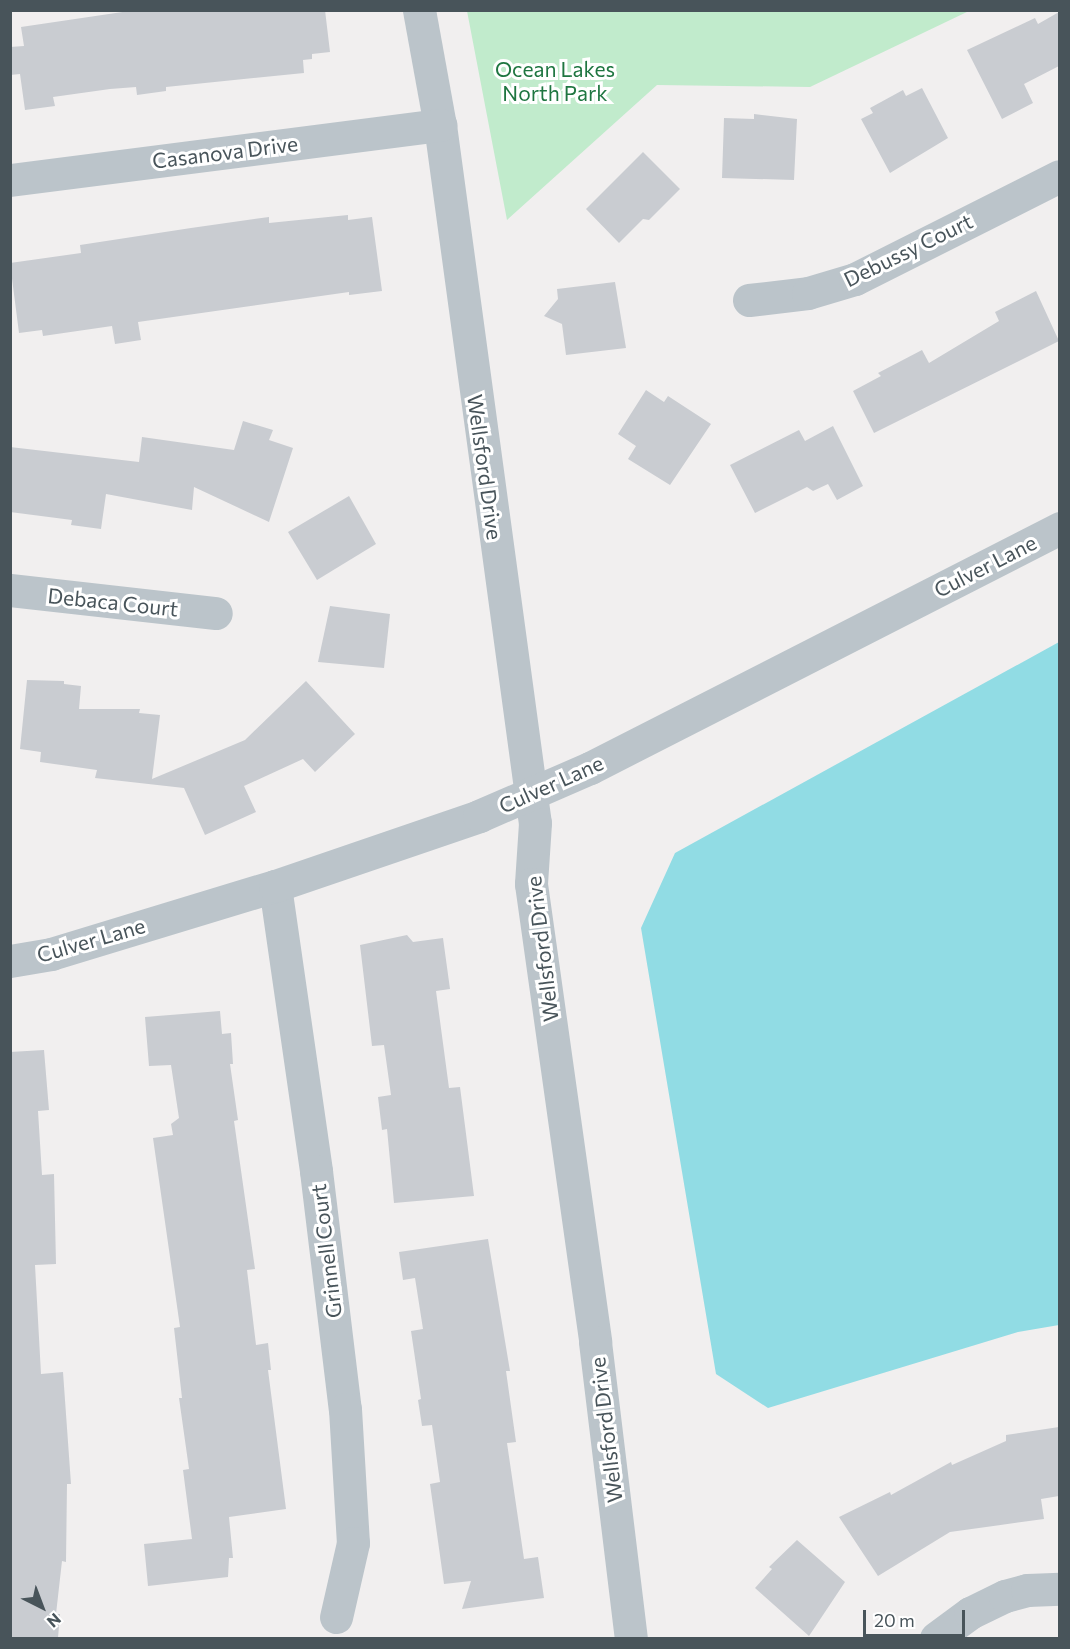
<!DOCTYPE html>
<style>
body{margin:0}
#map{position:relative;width:1070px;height:1649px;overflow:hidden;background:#f1efef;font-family:Commissioner,sans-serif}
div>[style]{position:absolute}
.green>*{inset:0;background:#c1ebcc}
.water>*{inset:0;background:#91dce4}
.building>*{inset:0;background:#c9ccd1}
.minor>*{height:33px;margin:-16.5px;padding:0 16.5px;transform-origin:16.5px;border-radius:16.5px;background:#bbc4ca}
span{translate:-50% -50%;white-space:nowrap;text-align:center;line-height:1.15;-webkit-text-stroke:6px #fff;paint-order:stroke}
.park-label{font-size:21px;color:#1f7641}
.street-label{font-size:21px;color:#48545a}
.frame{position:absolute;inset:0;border:12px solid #48545a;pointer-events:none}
.north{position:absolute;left:12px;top:1577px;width:60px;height:60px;-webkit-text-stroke:4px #fff;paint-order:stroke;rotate:138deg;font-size:16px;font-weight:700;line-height:24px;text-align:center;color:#48545a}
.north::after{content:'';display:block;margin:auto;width:21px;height:27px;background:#48545a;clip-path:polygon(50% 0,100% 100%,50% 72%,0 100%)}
.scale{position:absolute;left:863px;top:1610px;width:102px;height:27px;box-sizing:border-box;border:3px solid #48545a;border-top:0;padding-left:8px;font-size:18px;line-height:21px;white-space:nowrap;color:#48545a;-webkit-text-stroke:4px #fff;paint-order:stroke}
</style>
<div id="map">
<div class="green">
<div style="clip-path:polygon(467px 11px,467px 10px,969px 11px,810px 87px,657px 85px,507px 220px)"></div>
</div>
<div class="water">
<div style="clip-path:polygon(1059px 642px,1059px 1325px,1018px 1332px,768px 1408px,716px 1374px,641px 928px,675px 853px)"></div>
</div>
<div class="building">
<div style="clip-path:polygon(136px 10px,325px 10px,330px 52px,312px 54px,312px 59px,303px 60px,304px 73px,166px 87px,166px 91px,137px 95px,136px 87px,110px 89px,53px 97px,55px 106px,25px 110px,20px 74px,10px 75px,10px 47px,24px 46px,21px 27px)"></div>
<div style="clip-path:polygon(1059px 12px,1059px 66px,1024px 84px,1033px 103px,1002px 119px,967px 50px,1035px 18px,1038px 24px)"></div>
<div style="clip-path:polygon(922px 88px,948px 138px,890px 173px,861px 119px,873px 113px,870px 108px,903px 90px,906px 96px)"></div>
<div style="clip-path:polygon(754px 114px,797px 119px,794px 180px,722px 178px,724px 118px,754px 119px)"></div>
<div style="clip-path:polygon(643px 152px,680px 189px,649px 220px,643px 219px,619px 243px,586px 209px)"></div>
<div style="clip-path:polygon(348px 215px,348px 220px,372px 217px,382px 291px,349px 295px,349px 292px,138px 322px,141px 340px,115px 344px,112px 326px,43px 336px,42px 330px,19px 333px,10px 263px,81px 253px,80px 245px,191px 228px,269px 217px,269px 223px)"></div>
<div style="clip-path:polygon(615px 282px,626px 348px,566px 355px,562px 324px,544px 316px,558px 299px,557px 289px)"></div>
<div style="clip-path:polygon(1036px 291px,1059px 341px,874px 433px,853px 391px,881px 376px,878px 373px,922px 350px,929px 363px,999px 321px,995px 312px)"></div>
<div style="clip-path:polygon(646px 390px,664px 402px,668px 396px,711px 424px,670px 485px,628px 459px,636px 446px,618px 434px)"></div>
<div style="clip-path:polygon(243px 421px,273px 430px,269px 440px,293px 448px,269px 522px,194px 487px,192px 510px,106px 494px,101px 529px,71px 525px,72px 520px,10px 512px,10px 447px,139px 462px,142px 437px,234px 450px)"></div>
<div style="clip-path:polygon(833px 426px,863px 486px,837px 500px,828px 484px,813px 491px,807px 487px,755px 513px,730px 465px,799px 430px,805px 441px)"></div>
<div style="clip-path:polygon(349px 496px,376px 544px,317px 580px,288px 532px)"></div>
<div style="clip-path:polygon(330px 606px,390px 614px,384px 668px,318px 662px)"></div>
<div style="clip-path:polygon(27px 680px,64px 681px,64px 684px,81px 686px,79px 709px,140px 709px,139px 713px,160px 715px,152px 779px,245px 740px,306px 681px,355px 734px,315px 772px,303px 759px,244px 786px,256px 812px,205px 835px,184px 788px,95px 778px,97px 770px,40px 762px,41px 752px,20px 749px)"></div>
<div style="clip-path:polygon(407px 935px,413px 942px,443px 938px,450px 989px,436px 991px,449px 1088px,460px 1087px,474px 1196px,394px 1203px,387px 1129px,382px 1130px,378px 1097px,391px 1095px,384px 1045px,372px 1046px,360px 945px)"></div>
<div style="clip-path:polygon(220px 1011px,222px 1034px,231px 1033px,233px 1064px,230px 1064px,238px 1120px,234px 1121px,255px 1269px,247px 1270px,256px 1345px,268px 1343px,271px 1370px,268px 1370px,286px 1509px,229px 1517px,233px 1558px,229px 1558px,228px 1577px,148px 1586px,144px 1544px,192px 1539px,183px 1470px,189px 1469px,179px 1398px,182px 1398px,174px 1328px,180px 1327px,153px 1138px,173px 1135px,171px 1124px,179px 1118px,171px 1065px,149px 1066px,145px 1017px)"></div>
<div style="clip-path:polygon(44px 1050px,49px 1110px,38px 1111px,42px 1175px,54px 1174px,56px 1264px,35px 1265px,41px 1374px,63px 1372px,71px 1484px,67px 1484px,66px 1562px,62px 1561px,56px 1614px,60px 1614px,58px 1638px,10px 1638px,10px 1052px)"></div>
<div style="clip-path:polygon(488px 1239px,510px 1371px,506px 1371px,516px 1442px,507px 1443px,524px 1559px,538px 1557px,544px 1598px,462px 1609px,471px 1581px,444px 1584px,430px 1484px,440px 1482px,432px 1425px,422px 1426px,418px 1400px,421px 1399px,411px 1331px,423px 1329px,415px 1278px,403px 1280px,399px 1252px)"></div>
<div style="clip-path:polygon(1059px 1427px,1059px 1496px,1041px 1499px,1044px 1519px,950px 1532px,878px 1576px,839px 1517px,890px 1492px,891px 1495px,951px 1462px,952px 1465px,1006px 1441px,1006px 1435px)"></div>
<div style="clip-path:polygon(797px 1540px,845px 1582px,809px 1636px,755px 1588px,772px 1569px,769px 1567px)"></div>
</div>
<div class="minor">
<div style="left:419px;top:10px;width:117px;rotate:79.7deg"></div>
<div style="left:440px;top:125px;width:676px;rotate:82.27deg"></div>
<div style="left:531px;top:795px;width:28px;rotate:82deg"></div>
<div style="left:535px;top:823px;width:61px;rotate:93.8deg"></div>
<div style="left:531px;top:884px;width:462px;rotate:82deg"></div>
<div style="left:595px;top:1342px;width:298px;rotate:83.1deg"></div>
<div style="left:10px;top:180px;width:434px;rotate:-7.3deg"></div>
<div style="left:749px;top:300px;width:59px;rotate:-6.8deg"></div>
<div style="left:808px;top:293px;width:49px;rotate:-16.6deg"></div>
<div style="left:855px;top:279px;width:229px;rotate:-26.7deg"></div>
<div style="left:10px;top:590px;width:207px;rotate:6.4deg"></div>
<div style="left:275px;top:886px;width:288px;rotate:81.8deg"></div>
<div style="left:316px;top:1171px;width:240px;rotate:83.1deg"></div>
<div style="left:345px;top:1409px;width:134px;rotate:86.6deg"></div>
<div style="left:353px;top:1543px;width:76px;rotate:102.9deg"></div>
<div style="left:10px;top:961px;width:42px;rotate:-9.7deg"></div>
<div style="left:51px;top:954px;width:234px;rotate:-16.9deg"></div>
<div style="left:275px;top:886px;width:216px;rotate:-18.9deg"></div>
<div style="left:479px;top:816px;width:121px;rotate:-23.4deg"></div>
<div style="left:590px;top:768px;width:528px;rotate:-27.05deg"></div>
<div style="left:936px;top:1638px;width:42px;rotate:-36.3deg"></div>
<div style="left:970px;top:1613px;width:39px;rotate:-26deg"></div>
<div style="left:1005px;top:1596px;width:23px;rotate:-15deg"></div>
<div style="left:1027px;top:1590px;width:33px;rotate:-2deg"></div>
</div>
<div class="park-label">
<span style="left:555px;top:81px">Ocean Lakes<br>North Park</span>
</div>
<div class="street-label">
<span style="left:225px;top:152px;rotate:-7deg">Casanova Drive</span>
<span style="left:908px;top:250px;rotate:-26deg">Debussy Court</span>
<span style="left:485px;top:467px;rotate:82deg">Wellsford Drive</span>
<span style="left:985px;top:566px;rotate:-27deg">Culver Lane</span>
<span style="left:113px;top:602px;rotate:6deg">Debaca Court</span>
<span style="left:551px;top:784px;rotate:-24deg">Culver Lane</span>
<span style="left:91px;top:940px;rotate:-16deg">Culver Lane</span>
<span style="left:542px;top:949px;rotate:-97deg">Wellsford Drive</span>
<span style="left:326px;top:1251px;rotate:-97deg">Grinnell Court</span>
<span style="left:606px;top:1430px;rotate:-97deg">Wellsford Drive</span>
</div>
<div class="frame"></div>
<div class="north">N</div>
<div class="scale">20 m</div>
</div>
